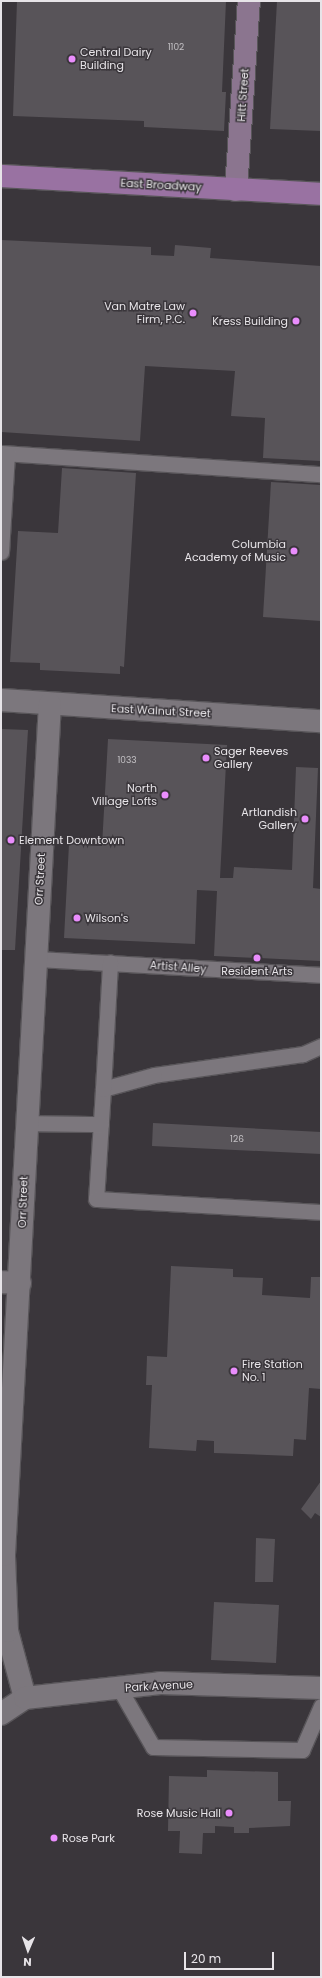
<!DOCTYPE html>
<style>
body{margin:0}
#map{position:relative;width:322px;height:1978px;overflow:hidden;background:#3a363b;font-family:Poppins,sans-serif}
div>[style]{position:absolute}
.building>*{inset:0;background:#585459}
.roads{filter:drop-shadow(1px 0 #585559) drop-shadow(-1px 0 #585559) drop-shadow(0 1px #585559) drop-shadow(0 -1px #585559)}
.lane>*{height:15px;margin:-7.5px;padding:0 7.5px;transform-origin:7.5px;border-radius:7.5px;background:#7c777d}
.street>*{height:22px;margin:-11px;padding:0 11px;transform-origin:11px;border-radius:11px;background:#7c777d}
.secondary>*{height:22px;margin:-11px;padding:0 11px;transform-origin:11px;border-radius:11px;background:#8b758f}
.primary>*{height:22px;margin:-11px;padding:0 11px;transform-origin:11px;border-radius:11px;background:#9972a2}
.dots>*{width:11px;height:11px;translate:-50% -50%;box-sizing:border-box;border:2px solid #3a363b;border-radius:50%}
span{translate:-50% -50%;white-space:nowrap;text-align:center;line-height:1.15;-webkit-text-stroke:3px #3a363b;paint-order:stroke}
.number-label{font-size:9px;color:#c3c0c4}
.number-label span{-webkit-text-stroke-width:0}
.poi-label{font-size:11px;color:#e7e4e8}
.left{translate:0 -50%;text-align:left}
.right{translate:-100% -50%;text-align:right}
.street-label{font-size:11px;color:#e7e4e8}
.frame{position:absolute;inset:0;border:2px solid #e7e4e8;pointer-events:none}
.north{position:absolute;left:8px;top:1930px;width:40px;height:40px;-webkit-text-stroke:3px #3a363b;paint-order:stroke;rotate:182deg;font-size:11px;font-weight:700;line-height:16px;text-align:center;color:#e7e4e8}
.north::after{content:'';display:block;margin:auto;width:14px;height:18px;background:#e7e4e8;clip-path:polygon(50% 0,100% 100%,50% 72%,0 100%)}
.scale{position:absolute;left:184px;top:1952px;width:90px;height:18px;box-sizing:border-box;border:2px solid #e7e4e8;border-top:0;padding-left:5px;font-size:12px;line-height:14px;white-space:nowrap;color:#e7e4e8;-webkit-text-stroke:3px #3a363b;paint-order:stroke}
</style>
<div id="map">
<div class="building">
<div style="clip-path:polygon(17px 1px,226px 1px,222px 92px,226px 92px,224px 131px,144px 127px,144px 121px,13px 116px)"></div>
<div style="clip-path:polygon(277px 1px,321px 1px,321px 131px,270px 129px)"></div>
<div style="clip-path:polygon(1px 240px,151px 247px,151px 255px,174px 256px,175px 245px,211px 248px,210px 258px,321px 266px,321px 461px,263px 458px,265px 418px,231px 416px,235px 371px,145px 366px,140px 441px,1px 432px)"></div>
<div style="clip-path:polygon(62px 468px,136px 473px,124px 667px,120px 666px,120px 674px,40px 670px,40px 663px,10px 662px,18px 531px,58px 533px)"></div>
<div style="clip-path:polygon(271px 482px,321px 485px,321px 621px,263px 617px)"></div>
<div style="clip-path:polygon(1px 729px,28px 730px,15px 950px,1px 950px)"></div>
<div style="clip-path:polygon(108px 739px,227px 745px,220px 878px,233px 878px,234px 867px,292px 870px,296px 767px,318px 768px,313px 888px,321px 889px,321px 961px,214px 956px,217px 891px,197px 890px,195px 944px,64px 938px,69px 844px,102px 846px)"></div>
<div style="clip-path:polygon(153px 1123px,321px 1132px,321px 1154px,152px 1146px)"></div>
<div style="clip-path:polygon(171px 1266px,233px 1269px,233px 1277px,263px 1278px,262px 1295px,310px 1298px,311px 1277px,321px 1277px,321px 1389px,309px 1388px,306px 1440px,294px 1439px,293px 1456px,214px 1453px,214px 1441px,197px 1440px,196px 1451px,149px 1448px,152px 1385px,146px 1385px,147px 1356px,167px 1357px)"></div>
<div style="clip-path:polygon(321px 1481px,321px 1517px,315px 1513px,311px 1519px,301px 1509px)"></div>
<div style="clip-path:polygon(256px 1538px,275px 1539px,273px 1582px,255px 1582px)"></div>
<div style="clip-path:polygon(214px 1602px,279px 1605px,276px 1663px,211px 1660px)"></div>
<div style="clip-path:polygon(207px 1770px,278px 1772px,278px 1801px,291px 1801px,290px 1826px,249px 1828px,249px 1833px,234px 1833px,234px 1827px,215px 1826px,215px 1833px,203px 1833px,202px 1854px,179px 1853px,180px 1831px,168px 1831px,169px 1776px,207px 1777px)"></div>
</div>
<div class="roads">
<div class="lane">
<div style="left:1px;top:453px;width:321px;rotate:3.8deg"></div>
<div style="left:1px;top:552px;width:98px;rotate:-86.5deg"></div>
<div style="left:36px;top:959px;width:285px;rotate:3.2deg"></div>
<div style="left:321px;top:1046px;width:20px;rotate:156deg"></div>
<div style="left:303px;top:1054px;width:150px;rotate:172deg"></div>
<div style="left:154px;top:1075px;width:53px;rotate:164.6deg"></div>
<div style="left:103px;top:1089px;width:110px;rotate:93.6deg"></div>
<div style="left:96px;top:1199px;width:225px;rotate:3.3deg"></div>
<div style="left:103px;top:1089px;width:127px;rotate:-86.8deg"></div>
<div style="left:26px;top:1123px;width:75px;rotate:0.8deg"></div>
<div style="left:119px;top:1688px;width:68px;rotate:60deg"></div>
<div style="left:153px;top:1747px;width:149px;rotate:1.2deg"></div>
<div style="left:302px;top:1750px;width:48px;rotate:-66.6deg"></div>
</div>
<div class="street">
<div style="left:1px;top:700px;width:321px;rotate:3.8deg"></div>
<div style="left:1px;top:1282px;width:19px;rotate:3deg"></div>
<div style="left:25px;top:1698px;width:69px;rotate:-105deg"></div>
<div style="left:7px;top:1631px;width:76px;rotate:-92.3deg"></div>
<div style="left:4px;top:1555px;width:852px;rotate:-86.91deg"></div>
<div style="left:1px;top:1714px;width:29px;rotate:-34deg"></div>
<div style="left:25px;top:1698px;width:136px;rotate:-6.3deg"></div>
<div style="left:160px;top:1683px;width:161px;rotate:1.8deg"></div>
</div>
<div class="secondary">
<div style="left:236px;top:190px;width:189px;rotate:-86.1deg"></div>
</div>
<div class="primary">
<div style="left:1px;top:176px;width:321px;rotate:3.2deg"></div>
</div>
</div>
<div class="dots">
<div style="left:72px;top:59px;background:#ea8dfd"></div>
<div style="left:193px;top:313px;background:#ea8dfd"></div>
<div style="left:296px;top:321px;background:#ea8dfd"></div>
<div style="left:294px;top:551px;background:#ea8dfd"></div>
<div style="left:206px;top:758px;background:#ea8dfd"></div>
<div style="left:165px;top:795px;background:#ea8dfd"></div>
<div style="left:305px;top:819px;background:#ea8dfd"></div>
<div style="left:11px;top:840px;background:#ea8dfd"></div>
<div style="left:77px;top:918px;background:#ea8dfd"></div>
<div style="left:257px;top:958px;background:#ea8dfd"></div>
<div style="left:234px;top:1371px;background:#ea8dfd"></div>
<div style="left:229px;top:1813px;background:#ea8dfd"></div>
<div style="left:54px;top:1838px;background:#ea8dfd"></div>
</div>
<div class="number-label">
<span style="left:176px;top:47px">1102</span>
<span style="left:127px;top:760px">1033</span>
<span style="left:237px;top:1139px">126</span>
</div>
<div class="poi-label">
<span class="left" style="left:80px;top:59px">Central Dairy<br>Building</span>
<span class="right" style="left:185px;top:313px">Van Matre Law<br>Firm, P.C.</span>
<span class="right" style="left:288px;top:321px">Kress Building</span>
<span class="right" style="left:286px;top:551px">Columbia<br>Academy of Music</span>
<span class="left" style="left:214px;top:758px">Sager Reeves<br>Gallery</span>
<span class="right" style="left:157px;top:795px">North<br>Village Lofts</span>
<span class="right" style="left:297px;top:819px">Artlandish<br>Gallery</span>
<span class="left" style="left:19px;top:840px">Element Downtown</span>
<span class="left" style="left:85px;top:918px">Wilson's</span>
<span style="left:257px;top:971px">Resident Arts</span>
<span class="left" style="left:242px;top:1371px">Fire Station<br>No. 1</span>
<span class="right" style="left:221px;top:1813px">Rose Music Hall</span>
<span class="left" style="left:62px;top:1838px">Rose Park</span>
</div>
<div class="street-label">
<span style="left:243px;top:95px;rotate:-86deg">Hitt Street</span>
<span style="left:161px;top:185px;rotate:3deg">East Broadway</span>
<span style="left:161px;top:711px;rotate:3deg">East Walnut Street</span>
<span style="left:40px;top:879px;rotate:-87deg">Orr Street</span>
<span style="left:178px;top:967px;rotate:4deg">Artist Alley</span>
<span style="left:23px;top:1202px;rotate:-88deg">Orr Street</span>
<span style="left:159px;top:1686px;rotate:-3deg">Park Avenue</span>
</div>
<div class="frame"></div>
<div class="north">N</div>
<div class="scale">20 m</div>
</div>
